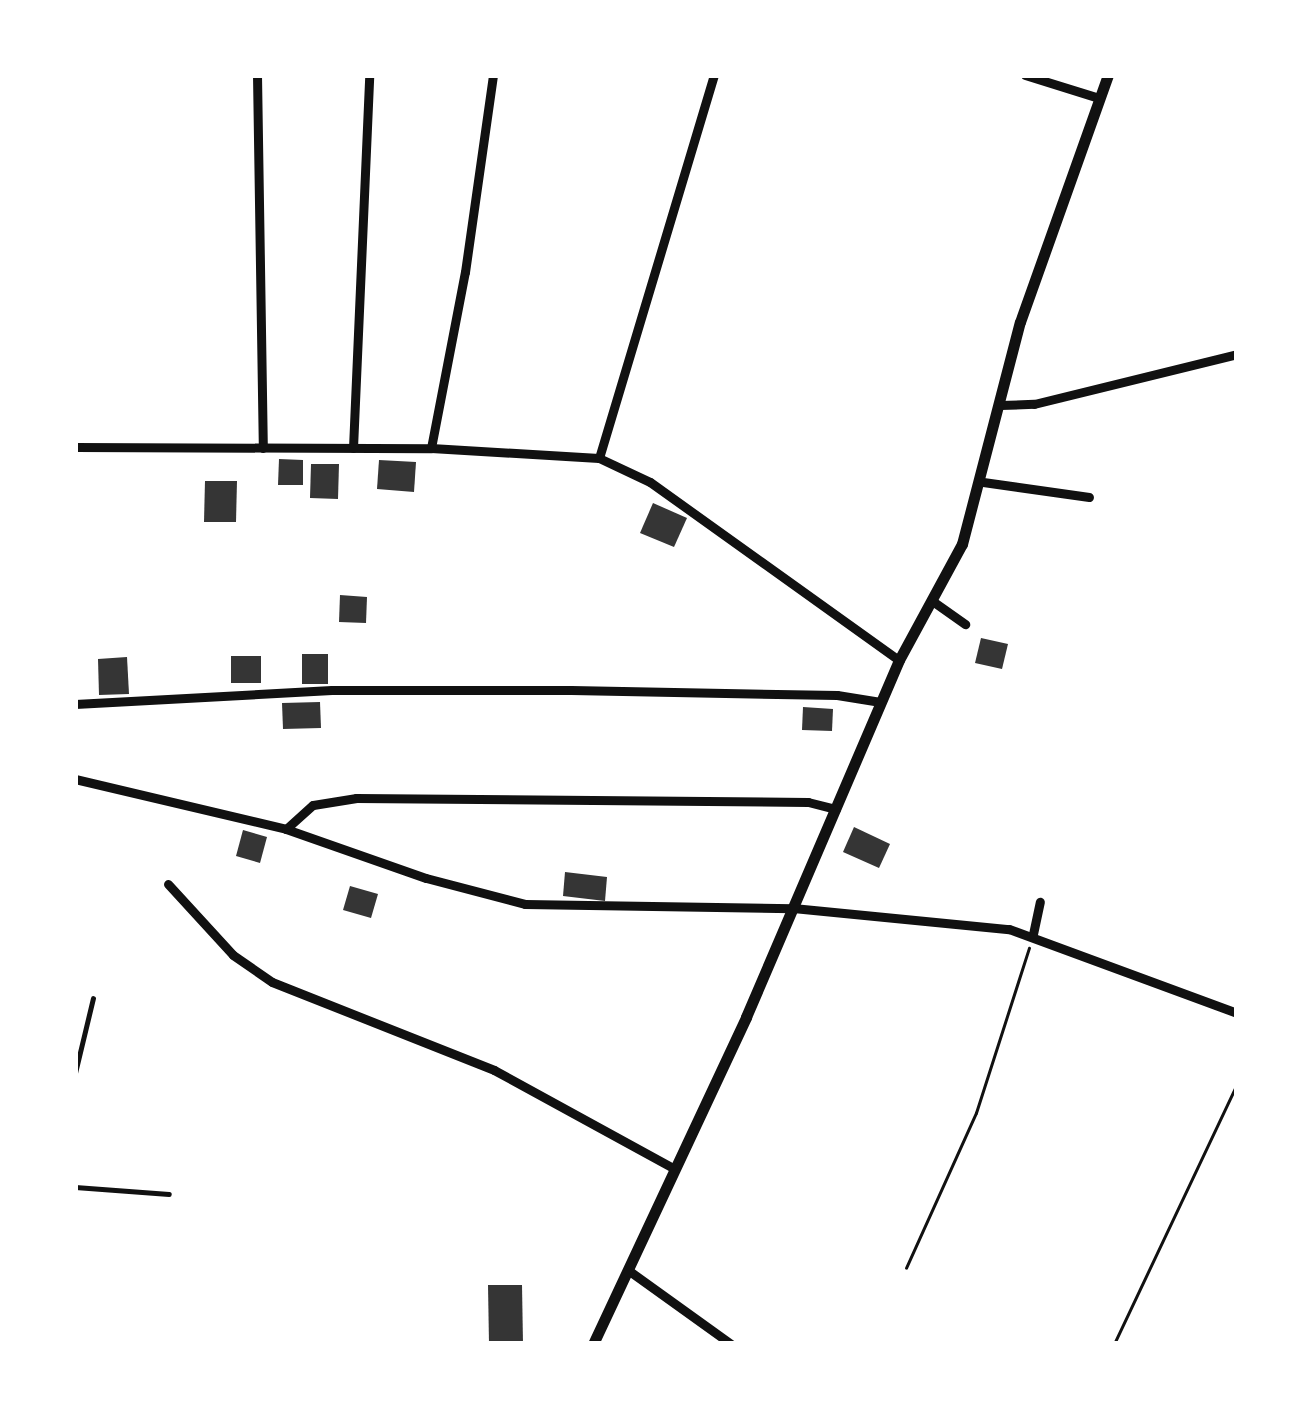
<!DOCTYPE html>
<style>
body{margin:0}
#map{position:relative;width:1312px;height:1419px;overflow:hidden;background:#fff;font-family:Inter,sans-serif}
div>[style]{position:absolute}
.building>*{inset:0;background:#353535}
.path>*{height:2.5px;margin:-1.25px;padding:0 1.25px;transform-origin:1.25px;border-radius:1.25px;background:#111}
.service>*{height:5px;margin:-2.5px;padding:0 2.5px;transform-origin:2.5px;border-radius:2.5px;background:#111}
.minor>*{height:9px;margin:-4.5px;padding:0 4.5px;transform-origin:4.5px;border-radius:4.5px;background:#111}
.tertiary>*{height:11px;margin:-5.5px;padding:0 5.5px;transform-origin:5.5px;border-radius:5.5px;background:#111}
span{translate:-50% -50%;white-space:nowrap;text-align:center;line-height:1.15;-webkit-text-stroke:8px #fff;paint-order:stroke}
.frame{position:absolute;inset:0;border:78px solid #fff;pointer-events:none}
</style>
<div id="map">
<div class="building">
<div style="clip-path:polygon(279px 459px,303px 460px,303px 485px,278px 485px)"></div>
<div style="clip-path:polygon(379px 460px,416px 462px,414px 492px,377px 489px)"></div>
<div style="clip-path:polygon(311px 464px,339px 464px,338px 499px,310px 498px)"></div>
<div style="clip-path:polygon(205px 481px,237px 481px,236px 522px,204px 522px)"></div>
<div style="clip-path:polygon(653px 503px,687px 518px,674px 547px,640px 533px)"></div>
<div style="clip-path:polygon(340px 595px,367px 597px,366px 623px,339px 622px)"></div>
<div style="clip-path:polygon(981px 638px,1008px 644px,1002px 669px,975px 663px)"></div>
<div style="clip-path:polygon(302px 654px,328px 654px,328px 684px,302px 684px)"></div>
<div style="clip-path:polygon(231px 656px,261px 656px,261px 683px,231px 683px)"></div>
<div style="clip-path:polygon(127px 657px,129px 694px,99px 695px,98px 659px)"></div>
<div style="clip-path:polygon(320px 702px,321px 728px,283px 729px,282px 703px)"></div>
<div style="clip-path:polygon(803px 707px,833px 709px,832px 731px,802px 730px)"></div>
<div style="clip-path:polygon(854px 827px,890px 844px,879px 868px,843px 852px)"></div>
<div style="clip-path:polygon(243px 830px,267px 837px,260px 863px,236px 856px)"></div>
<div style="clip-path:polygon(565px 872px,607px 877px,605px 901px,563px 896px)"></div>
<div style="clip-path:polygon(350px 886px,378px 894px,371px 918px,343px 910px)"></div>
<div style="clip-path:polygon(488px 1285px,522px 1285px,523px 1344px,489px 1344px)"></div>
</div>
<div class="path">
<div style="left:906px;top:1268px;width:170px;rotate:-65.7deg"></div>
<div style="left:976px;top:1113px;width:173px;rotate:-72.2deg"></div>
<div style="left:1114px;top:1344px;width:288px;rotate:-64.7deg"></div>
</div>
<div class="service">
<div style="left:75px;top:1073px;width:77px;rotate:-76.5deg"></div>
<div style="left:75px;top:1187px;width:94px;rotate:4.3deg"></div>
</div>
<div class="minor">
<div style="left:257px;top:75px;width:373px;rotate:89.1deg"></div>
<div style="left:1025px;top:75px;width:77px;rotate:17.3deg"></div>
<div style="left:1000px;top:405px;width:34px;rotate:-2deg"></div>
<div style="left:1034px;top:404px;width:209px;rotate:-13.8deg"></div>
<div style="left:75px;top:447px;width:356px;rotate:0.2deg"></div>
<div style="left:431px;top:448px;width:168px;rotate:3.4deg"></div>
<div style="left:599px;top:458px;width:56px;rotate:25.2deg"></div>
<div style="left:650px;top:482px;width:306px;rotate:35.6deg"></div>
<div style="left:353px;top:448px;width:373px;rotate:-87.5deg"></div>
<div style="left:431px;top:448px;width:179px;rotate:-79.1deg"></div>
<div style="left:465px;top:272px;width:199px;rotate:-81.9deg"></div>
<div style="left:599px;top:458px;width:400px;rotate:-73.3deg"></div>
<div style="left:983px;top:482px;width:107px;rotate:8.1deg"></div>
<div style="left:931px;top:600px;width:42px;rotate:35.2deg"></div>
<div style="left:75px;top:704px;width:257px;rotate:-3.1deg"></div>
<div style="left:332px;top:690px;width:239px"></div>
<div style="left:571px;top:690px;width:266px;rotate:1.1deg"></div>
<div style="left:837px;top:695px;width:44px;rotate:9.2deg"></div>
<div style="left:75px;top:779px;width:217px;rotate:13.3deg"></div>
<div style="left:286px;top:829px;width:148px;rotate:19.3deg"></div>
<div style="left:426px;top:878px;width:102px;rotate:14.7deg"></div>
<div style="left:525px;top:904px;width:268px;rotate:0.9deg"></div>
<div style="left:793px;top:908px;width:217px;rotate:5.6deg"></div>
<div style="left:1009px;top:929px;width:243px;rotate:20.2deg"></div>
<div style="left:286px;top:829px;width:36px;rotate:-42deg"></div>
<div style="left:313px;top:805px;width:44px;rotate:-9.2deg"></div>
<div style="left:356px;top:798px;width:452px;rotate:0.5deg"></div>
<div style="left:808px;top:802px;width:29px;rotate:14deg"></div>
<div style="left:168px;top:884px;width:96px;rotate:47.5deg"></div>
<div style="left:233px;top:955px;width:47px;rotate:34.7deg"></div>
<div style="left:272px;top:982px;width:239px;rotate:21.6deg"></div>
<div style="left:494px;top:1070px;width:206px;rotate:28.7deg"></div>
<div style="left:1033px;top:934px;width:33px;rotate:-78deg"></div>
<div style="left:628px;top:1270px;width:127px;rotate:35.7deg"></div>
</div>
<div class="tertiary">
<div style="left:593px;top:1344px;width:361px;rotate:-64.9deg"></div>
<div style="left:746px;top:1017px;width:388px;rotate:-66.8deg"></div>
<div style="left:899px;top:660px;width:132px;rotate:-61.5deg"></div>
<div style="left:962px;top:544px;width:229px;rotate:-75.4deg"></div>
<div style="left:1020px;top:322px;width:262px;rotate:-70.4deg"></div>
</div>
<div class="frame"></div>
</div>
